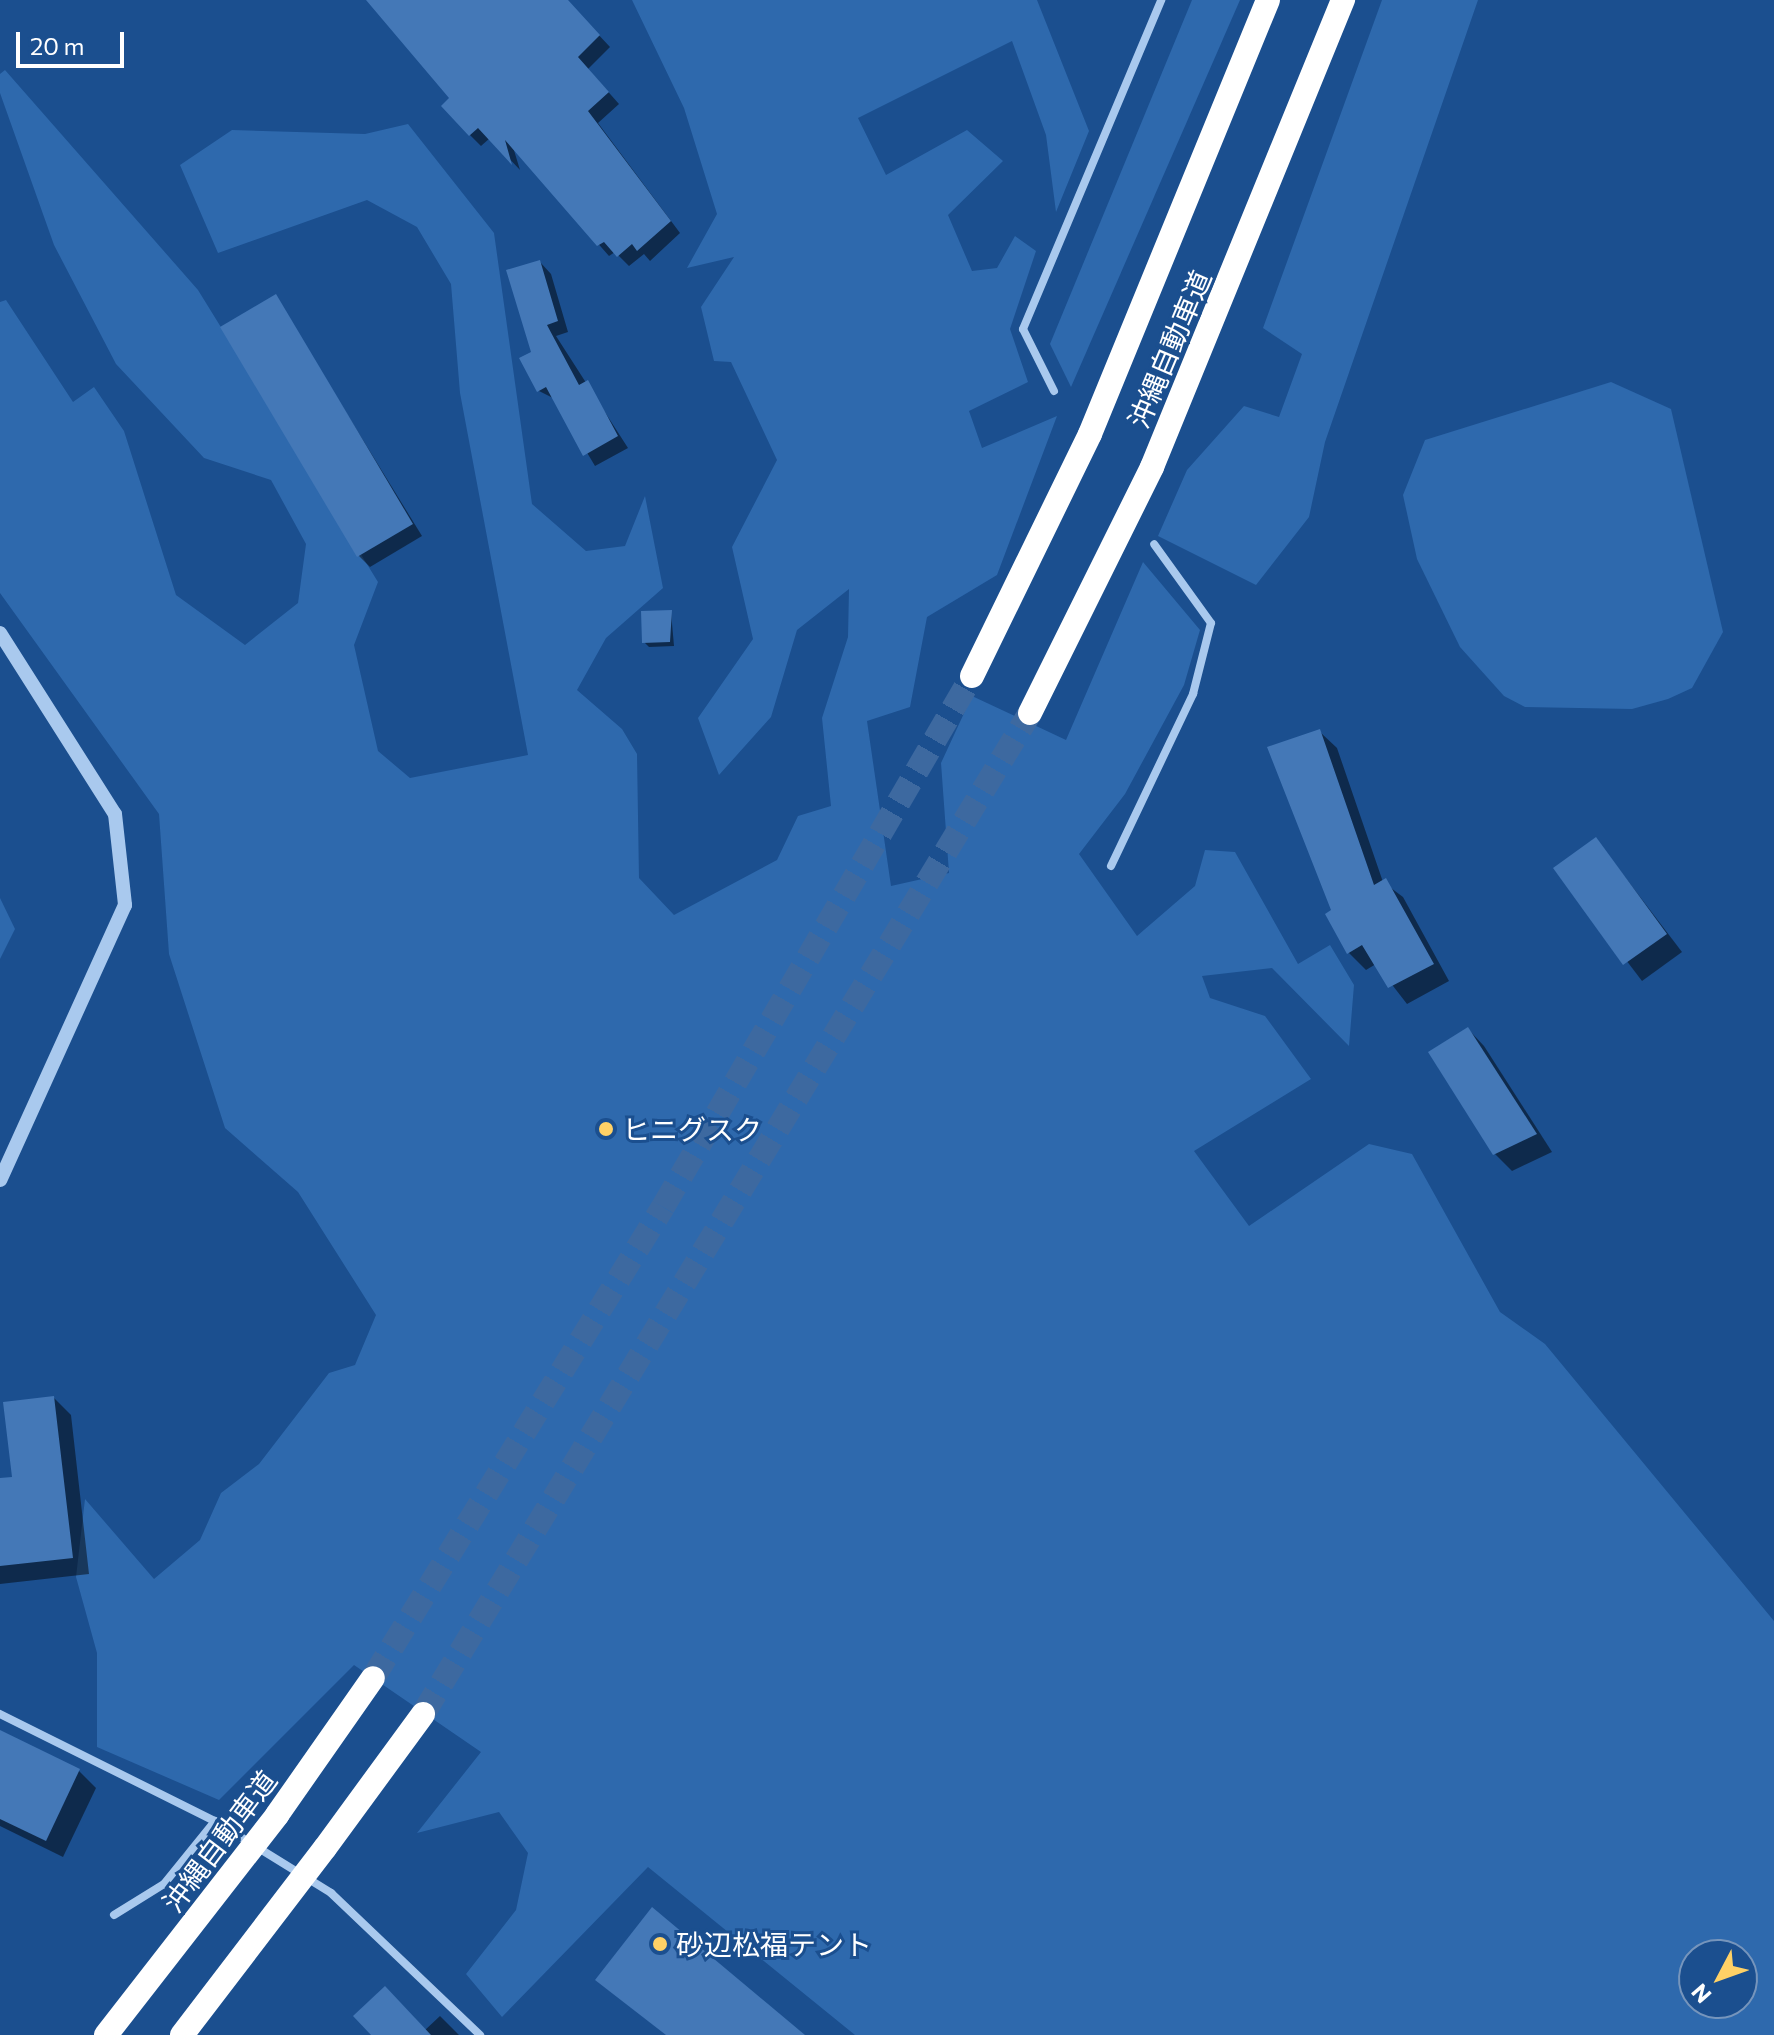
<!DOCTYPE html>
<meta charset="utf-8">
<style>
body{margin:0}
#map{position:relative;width:1774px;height:2035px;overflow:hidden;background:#1b4f8f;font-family:Commissioner,"Noto Sans JP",sans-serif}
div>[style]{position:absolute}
.green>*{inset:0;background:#2e69ad}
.shadow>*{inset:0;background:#0007}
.building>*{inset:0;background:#4478b7}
.motorway-tunnel>*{height:24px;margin-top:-12px;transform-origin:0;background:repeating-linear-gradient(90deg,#3d69a0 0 24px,transparent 0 36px)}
.minor>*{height:8px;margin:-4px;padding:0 4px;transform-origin:4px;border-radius:4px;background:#a9c9ee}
.tertiary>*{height:14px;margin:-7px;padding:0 7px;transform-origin:7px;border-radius:7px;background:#a9c9ee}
.motorway>*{height:24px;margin:-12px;padding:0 12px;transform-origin:12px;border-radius:12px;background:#fff}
.motorway-bridge>*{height:24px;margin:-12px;padding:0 12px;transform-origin:12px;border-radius:12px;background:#fff}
.dots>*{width:22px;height:22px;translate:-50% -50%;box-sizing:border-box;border:4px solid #1b4f8f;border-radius:50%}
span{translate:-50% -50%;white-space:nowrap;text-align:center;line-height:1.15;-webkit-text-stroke:6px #1b4f8f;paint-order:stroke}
.street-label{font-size:28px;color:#fff}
.poi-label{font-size:28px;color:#fff}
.left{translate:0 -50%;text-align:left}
.north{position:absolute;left:1678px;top:1939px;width:80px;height:80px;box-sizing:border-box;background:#1b4f8f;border:2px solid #7695bc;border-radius:50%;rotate:229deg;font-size:22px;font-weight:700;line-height:32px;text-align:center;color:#fff}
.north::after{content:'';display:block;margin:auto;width:28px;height:36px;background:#ffd166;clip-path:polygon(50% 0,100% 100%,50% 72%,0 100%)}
.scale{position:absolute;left:16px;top:32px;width:108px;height:36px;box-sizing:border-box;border:4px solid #fff;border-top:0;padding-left:10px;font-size:24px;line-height:28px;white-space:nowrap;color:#fff;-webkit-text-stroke:6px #1b4f8f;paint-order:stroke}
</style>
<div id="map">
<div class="green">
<div style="clip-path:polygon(evenodd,632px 0,1037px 0,1089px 131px,1056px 212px,1046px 135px,1012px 41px,858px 118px,886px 175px,967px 130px,1003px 161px,948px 215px,972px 271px,997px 268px,1015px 236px,1036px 251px,1010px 329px,1028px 382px,969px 411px,982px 448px,1057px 416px,997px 575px,927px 617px,910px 707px,867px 721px,891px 886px,949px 873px,941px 763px,972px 696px,1066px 740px,1143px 562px,1200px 630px,1184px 685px,1125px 794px,1079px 854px,1137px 936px,1195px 886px,1205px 850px,1235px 852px,1298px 964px,1330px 945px,1354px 985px,1349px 1046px,1272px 968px,1202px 976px,1210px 998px,1265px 1016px,1311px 1079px,1194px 1151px,1249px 1226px,1369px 1144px,1412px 1154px,1500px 1312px,1545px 1344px,1774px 1621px,1774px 2035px,855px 2035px,648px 1867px,502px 2017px,466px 1974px,516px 1910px,528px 1853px,499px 1812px,417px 1833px,481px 1752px,354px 1665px,219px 1800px,97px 1747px,97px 1653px,76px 1577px,85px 1499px,154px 1579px,200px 1540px,221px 1493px,259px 1464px,329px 1373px,355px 1365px,376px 1315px,298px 1192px,225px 1128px,169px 954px,159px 814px,0 593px,0 302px,6px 300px,73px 402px,94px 387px,124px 431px,176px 595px,245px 645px,298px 603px,306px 544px,271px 480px,204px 458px,116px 364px,54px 245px,0 93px,0 74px,5px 70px,198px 290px,378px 582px,354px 645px,378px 751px,410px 778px,528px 755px,460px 393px,451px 284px,417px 227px,367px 200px,218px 253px,180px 165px,232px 130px,365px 134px,408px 124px,494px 233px,532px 504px,586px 551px,625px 546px,645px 496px,663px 588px,606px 638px,577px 690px,622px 729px,637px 754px,639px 878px,674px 915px,777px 860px,798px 816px,831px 806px,822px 718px,848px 637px,849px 589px,797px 630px,771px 717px,719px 775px,698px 718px,753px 639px,732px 547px,777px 460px,731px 362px,714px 361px,701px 307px,734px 257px,687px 268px,717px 214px,684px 108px,632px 0,1694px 1955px,1742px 1955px,1742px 2003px,1694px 2003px,1694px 1955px)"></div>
<div style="clip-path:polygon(1192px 0,1240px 0,1071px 387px,1050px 344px)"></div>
<div style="clip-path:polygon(1382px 0,1478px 0,1325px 442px,1309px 517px,1256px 585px,1158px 536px,1187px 470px,1244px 406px,1279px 417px,1302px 354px,1263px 328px)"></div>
<div style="clip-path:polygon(1611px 382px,1671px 409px,1723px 632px,1692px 688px,1668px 699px,1632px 709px,1525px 707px,1504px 696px,1460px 647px,1417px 559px,1403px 495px,1425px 440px)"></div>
<div style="clip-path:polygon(0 898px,15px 929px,0 959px)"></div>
</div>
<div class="shadow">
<div style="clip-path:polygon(368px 0,566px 0,610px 47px,588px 69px,619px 104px,598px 123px,680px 233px,650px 261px,644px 254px,629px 266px,615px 252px,609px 256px,513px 147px,520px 170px,490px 138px,481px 146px,470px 135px,451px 98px)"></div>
<div style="clip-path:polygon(540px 262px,551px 274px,568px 332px,556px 336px,628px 448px,595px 466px,555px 399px,539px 391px,533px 353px)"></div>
<div style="clip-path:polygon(275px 297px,422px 536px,370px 567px,359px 556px)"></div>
<div style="clip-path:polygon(671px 612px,674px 646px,649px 647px,644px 642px)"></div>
<div style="clip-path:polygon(1320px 732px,1337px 748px,1383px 882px,1403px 897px,1449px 981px,1407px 1004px,1376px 964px,1366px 970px,1349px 953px,1334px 911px)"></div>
<div style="clip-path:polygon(1596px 839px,1682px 952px,1642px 981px,1556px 868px)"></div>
<div style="clip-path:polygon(1468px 1029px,1484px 1046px,1552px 1152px,1512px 1171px,1495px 1154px)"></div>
<div style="clip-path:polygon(54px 1398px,71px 1415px,89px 1574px,0 1584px,0 1480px,14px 1479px)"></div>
<div style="clip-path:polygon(0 1733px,79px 1771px,96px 1788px,63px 1857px,0 1826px)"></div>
<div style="clip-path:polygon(440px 2016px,459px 2035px,374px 2035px,424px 2031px)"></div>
</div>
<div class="building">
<div style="clip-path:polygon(366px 0,568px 0,600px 35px,578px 57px,609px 92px,588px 111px,671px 221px,637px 251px,632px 244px,617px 257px,604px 242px,597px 246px,505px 140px,512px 165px,478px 128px,469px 136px,441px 106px,449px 98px)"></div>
<div style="clip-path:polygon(540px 260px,558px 321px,547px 325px,579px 385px,588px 380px,618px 436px,583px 456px,546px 387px,537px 392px,519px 358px,531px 352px,506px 270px)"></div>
<div style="clip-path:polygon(276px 294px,413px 524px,357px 557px,220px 327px)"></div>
<div style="clip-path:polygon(672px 610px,670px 642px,642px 643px,641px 611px)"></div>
<div style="clip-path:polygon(1320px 729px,1374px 885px,1386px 878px,1434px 964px,1388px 988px,1362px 945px,1347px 954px,1325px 914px,1331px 910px,1267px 747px)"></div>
<div style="clip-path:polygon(1596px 837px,1667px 934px,1623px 965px,1553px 868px)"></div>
<div style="clip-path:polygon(1468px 1027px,1537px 1134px,1493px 1155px,1428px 1052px)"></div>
<div style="clip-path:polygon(54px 1396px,73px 1558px,0 1566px,0 1478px,12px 1477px,3px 1402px)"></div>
<div style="clip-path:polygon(0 1730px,80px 1769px,46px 1841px,0 1819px)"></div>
<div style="clip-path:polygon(652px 1907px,805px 2035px,666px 2035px,595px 1980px)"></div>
<div style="clip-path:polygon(385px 1986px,431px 2035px,371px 2035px,353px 2016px)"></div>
</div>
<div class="motorway-tunnel">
<div style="left:373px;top:1678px;width:553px;rotate:-58.38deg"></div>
<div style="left:663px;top:1207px;width:614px;rotate:-59.8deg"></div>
<div style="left:423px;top:1714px;width:1171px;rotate:-58.77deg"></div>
</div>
<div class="minor">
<div style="left:1054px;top:391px;width:69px;rotate:-116.6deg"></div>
<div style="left:1023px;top:329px;width:357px;rotate:-67.2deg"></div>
<div style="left:1111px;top:866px;width:191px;rotate:-64.5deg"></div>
<div style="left:1193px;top:694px;width:73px;rotate:-75.8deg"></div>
<div style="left:1211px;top:623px;width:97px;rotate:-125.8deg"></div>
<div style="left:0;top:1714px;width:240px;rotate:26.5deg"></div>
<div style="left:215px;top:1821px;width:137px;rotate:31.8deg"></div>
<div style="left:331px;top:1893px;width:206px;rotate:43.6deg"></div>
<div style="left:114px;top:1915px;width:59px;rotate:-31.8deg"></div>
<div style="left:164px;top:1884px;width:81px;rotate:-51deg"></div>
</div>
<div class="tertiary">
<div style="left:0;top:633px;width:214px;rotate:57.6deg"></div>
<div style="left:115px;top:814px;width:92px;rotate:83.7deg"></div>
<div style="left:125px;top:905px;width:302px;rotate:114.4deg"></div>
</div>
<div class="motorway">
<div style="left:972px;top:676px;width:269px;rotate:-64deg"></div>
<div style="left:1090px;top:434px;width:469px;rotate:-67.7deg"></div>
<div style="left:1030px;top:713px;width:275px;rotate:-63.6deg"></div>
<div style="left:1152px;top:467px;width:505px;rotate:-67.76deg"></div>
<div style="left:277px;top:1815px;width:167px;rotate:-55deg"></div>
<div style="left:325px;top:1848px;width:166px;rotate:-53.8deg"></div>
</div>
<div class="motorway-bridge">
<div style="left:106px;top:2035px;width:279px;rotate:-52.1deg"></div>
<div style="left:182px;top:2035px;width:235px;rotate:-52.6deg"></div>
</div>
<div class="dots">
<div style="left:606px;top:1129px;background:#ffd166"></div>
<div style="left:660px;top:1944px;background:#ffd166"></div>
</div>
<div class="street-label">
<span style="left:1169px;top:349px;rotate:-67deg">沖縄自動車道</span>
<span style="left:219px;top:1841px;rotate:-53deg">沖縄自動車道</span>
</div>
<div class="poi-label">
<span class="left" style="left:622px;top:1129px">ヒニグスク</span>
<span class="left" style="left:676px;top:1944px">砂辺松福テント</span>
</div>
<div class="north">N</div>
<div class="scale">20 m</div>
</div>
